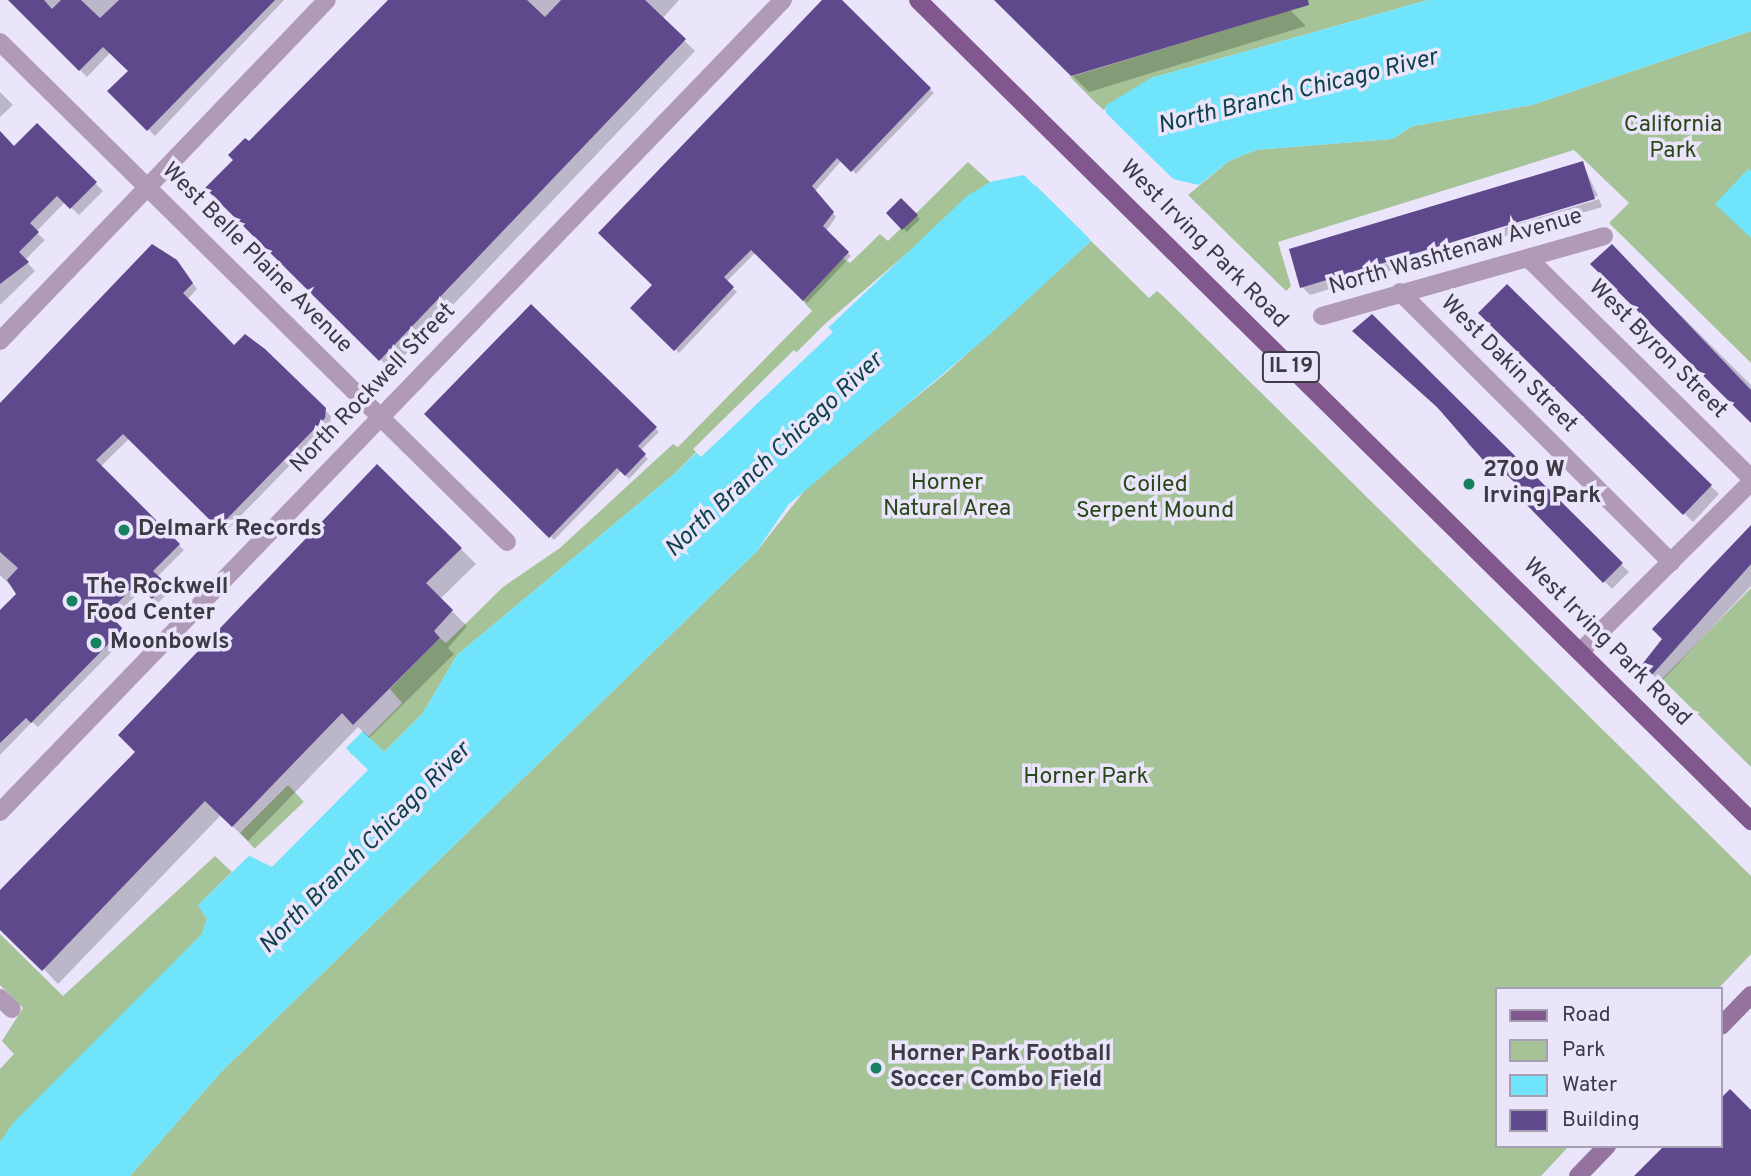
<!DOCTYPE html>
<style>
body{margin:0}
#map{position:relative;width:1751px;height:1176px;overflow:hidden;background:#eae5fb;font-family:Overpass,sans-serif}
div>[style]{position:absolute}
.green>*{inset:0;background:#a6c297}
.water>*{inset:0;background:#6fe4fa}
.pier>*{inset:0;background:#eae5fb}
.shadow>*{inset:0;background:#0003}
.building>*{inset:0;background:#5f498d}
.street>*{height:18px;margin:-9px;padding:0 9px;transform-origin:9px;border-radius:9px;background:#b09ab8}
.secondary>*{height:18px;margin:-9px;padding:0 9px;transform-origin:9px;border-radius:9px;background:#94749f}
.primary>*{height:18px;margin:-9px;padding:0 9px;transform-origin:9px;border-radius:9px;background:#80588d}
.dots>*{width:19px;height:19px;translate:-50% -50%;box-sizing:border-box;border:4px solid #eae5fb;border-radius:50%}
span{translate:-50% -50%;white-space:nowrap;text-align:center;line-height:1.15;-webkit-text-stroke:7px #eae5fb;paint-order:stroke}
.shield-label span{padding:2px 5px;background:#eae5fb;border:2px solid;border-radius:5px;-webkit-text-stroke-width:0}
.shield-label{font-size:21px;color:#3d3a45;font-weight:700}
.park-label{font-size:23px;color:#2a4817}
.street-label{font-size:23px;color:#3d3a45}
.poi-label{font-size:23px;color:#3d3a45;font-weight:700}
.left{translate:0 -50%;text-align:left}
.water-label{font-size:24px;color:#0c424c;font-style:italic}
.legend{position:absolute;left:1495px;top:987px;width:228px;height:161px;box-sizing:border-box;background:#eae5fb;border:2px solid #a5a1b2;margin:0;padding:9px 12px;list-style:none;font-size:21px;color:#3d3a45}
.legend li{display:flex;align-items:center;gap:14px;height:35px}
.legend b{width:35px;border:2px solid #a5a1b2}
</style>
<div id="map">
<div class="green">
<div style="clip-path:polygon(1305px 0,1428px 0,1151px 78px,1103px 110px,1070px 77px,1291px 10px)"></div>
<div style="clip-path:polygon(1751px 31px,1751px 363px,1609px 223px,1629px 203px,1574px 150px,1278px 242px,1291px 286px,1286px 291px,1188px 195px,1229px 161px,1256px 150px,1392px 139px,1413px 126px,1532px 105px)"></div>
<div style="clip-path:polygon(968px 162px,990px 182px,826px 323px,673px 475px,457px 655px,423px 713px,384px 752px,368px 737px,402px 703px,390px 689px,440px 638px,446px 643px,503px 587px,560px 548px,673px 444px,678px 447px,812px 311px,803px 301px,843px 258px,850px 263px,880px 234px,888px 241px)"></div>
<div style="clip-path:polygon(1091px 241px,1149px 298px,1157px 291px,1164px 297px,1751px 876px,1751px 954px,1718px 989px,1497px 989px,1497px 1146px,1569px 1146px,1541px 1176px,130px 1176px,222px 1071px,756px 552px,809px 485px,947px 372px)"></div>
<div style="clip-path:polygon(1751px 588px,1751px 767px,1662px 679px)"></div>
<div style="clip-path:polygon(288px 785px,306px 804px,255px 849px,240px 833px)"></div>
<div style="clip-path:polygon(215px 856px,232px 872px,198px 905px,207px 919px,202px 934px,0 1142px,0 1069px,14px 1054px,2px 1041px,23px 1008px,0 985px,0 934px,63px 996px)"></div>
</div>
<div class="water">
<div style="clip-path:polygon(1428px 0,1751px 0,1751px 31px,1532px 105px,1413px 126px,1392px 139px,1256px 150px,1229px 161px,1199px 185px,1173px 179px,1159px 165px,1088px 237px,1091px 241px,989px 335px,788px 505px,756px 552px,222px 1071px,130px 1176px,0 1176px,0 1142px,13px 1123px,202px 934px,207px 919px,198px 905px,353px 756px,346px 748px,363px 731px,384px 752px,423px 713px,457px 655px,673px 475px,967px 196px,990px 182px,1024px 175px,1035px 186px,1106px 113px,1105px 106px,1151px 78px)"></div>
<div style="clip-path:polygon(1748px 169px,1751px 171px,1751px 238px,1715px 204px)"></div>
</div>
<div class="pier">
<div style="clip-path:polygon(1100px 107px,1177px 183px,1159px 170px,1092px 237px,1094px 243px,1022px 172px,1035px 181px,1102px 114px)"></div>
<div style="clip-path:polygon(827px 326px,833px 332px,701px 457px,693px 449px,794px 350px,797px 353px)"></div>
<div style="clip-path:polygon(353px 755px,368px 770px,272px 867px,248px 855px)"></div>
</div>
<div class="shadow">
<div style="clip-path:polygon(10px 0,284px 0,155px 136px,110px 91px,130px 71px,111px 52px,87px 77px)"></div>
<div style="clip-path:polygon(394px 0,679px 0,662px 19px,695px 51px,391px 370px,207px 188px)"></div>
<div style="clip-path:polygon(825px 0,839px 0,934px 93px,856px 174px,842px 160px,815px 191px,836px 217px,826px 231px,851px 256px,807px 303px,756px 252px,726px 282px,737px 292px,679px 353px,632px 308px,655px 285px)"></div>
<div style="clip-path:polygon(995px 0,1296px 0,1288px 8px,1306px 26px,1089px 92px)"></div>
<div style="clip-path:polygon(0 92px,13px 105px,0 117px)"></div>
<div style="clip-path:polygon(37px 125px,103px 191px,79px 215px,65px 202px,36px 232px,45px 240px,25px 260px,35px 271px,0 305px,0 134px,15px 148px)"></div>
<div style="clip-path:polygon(1582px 163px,1598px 196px,1305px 289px,1599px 199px,1602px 207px,1310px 295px,1302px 287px,1291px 250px)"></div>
<div style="clip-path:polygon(901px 200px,920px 219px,907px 232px,888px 213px)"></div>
<div style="clip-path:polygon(1612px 247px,1751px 385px,1751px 420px)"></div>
<div style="clip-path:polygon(182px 268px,197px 289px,187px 300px,234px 347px,245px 336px,331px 416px,330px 424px,225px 532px,130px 438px,100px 467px,184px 550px,157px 577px,171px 590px,158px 603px,143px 588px,112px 620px,127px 636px,38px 727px,32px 722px,0 755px,0 613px,19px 594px,0 575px,0 405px)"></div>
<div style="clip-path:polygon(1507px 286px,1719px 494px,1693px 522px,1480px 313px)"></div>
<div style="clip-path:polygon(531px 306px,659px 432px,640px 451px,648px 459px,629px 479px,621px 471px,554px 540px,427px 414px)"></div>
<div style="clip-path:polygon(1369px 317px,1629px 572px,1612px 589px,1523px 499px,1529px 494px,1504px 469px,1499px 475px,1467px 443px,1471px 439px,1363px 339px)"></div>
<div style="clip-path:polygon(377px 466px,476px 564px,440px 599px,467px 626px,448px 648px,454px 654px,369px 738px,358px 727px,248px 841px,221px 815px,58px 984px,0 923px,0 894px,137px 752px)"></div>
<div style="clip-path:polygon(1751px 528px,1751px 586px,1660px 683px,1650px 675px)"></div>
</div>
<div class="building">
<div style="clip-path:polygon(8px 0,44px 0,52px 9px,61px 0,81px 0,100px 18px,119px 0,275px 0,147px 131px,107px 91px,128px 71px,103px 47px,79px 71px)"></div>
<div style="clip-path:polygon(388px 0,527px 0,545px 17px,561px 0,645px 0,686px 39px,379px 361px,205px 188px,233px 160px,228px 155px,245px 138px,249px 141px)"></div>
<div style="clip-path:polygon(822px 0,842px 0,931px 88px,851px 172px,837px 158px,812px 186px,834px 212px,823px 226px,849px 252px,803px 301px,751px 250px,724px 277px,734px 287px,674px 351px,630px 308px,652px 285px,598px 233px)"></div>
<div style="clip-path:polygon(994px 0,1308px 0,1309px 5px,1071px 76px)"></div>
<div style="clip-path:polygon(37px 123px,97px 182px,70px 209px,57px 196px,30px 223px,39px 232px,19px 252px,29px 262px,0 284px,0 131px,14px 146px)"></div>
<div style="clip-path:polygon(1583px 161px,1595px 199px,1300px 288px,1289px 249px)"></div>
<div style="clip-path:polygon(901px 198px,918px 215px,902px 230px,886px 213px)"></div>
<div style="clip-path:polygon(152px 244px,177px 260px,193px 283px,183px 293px,234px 345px,245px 334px,265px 349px,326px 408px,325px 418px,218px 528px,123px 434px,96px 460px,180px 544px,153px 571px,167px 584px,152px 599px,136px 584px,108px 613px,123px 629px,31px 723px,26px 718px,0 743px,0 610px,16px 594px,7px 580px,18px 568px,0 552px,0 403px)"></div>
<div style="clip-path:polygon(1612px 244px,1751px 390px,1751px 423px,1590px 264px)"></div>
<div style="clip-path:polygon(1507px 284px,1712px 485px,1683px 515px,1478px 313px)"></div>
<div style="clip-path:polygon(531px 304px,657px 427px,638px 446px,646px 454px,625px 476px,617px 468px,549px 538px,424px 414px)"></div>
<div style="clip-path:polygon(1372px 314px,1623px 563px,1603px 583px,1521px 499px,1526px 494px,1495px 463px,1490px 468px,1437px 407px,1352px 331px)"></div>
<div style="clip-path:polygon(377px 464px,462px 548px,426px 583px,453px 610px,434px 631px,440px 638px,353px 725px,342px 713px,232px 827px,205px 801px,42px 971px,0 930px,0 890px,135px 752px,118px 735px)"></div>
<div style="clip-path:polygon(1751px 525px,1751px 564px,1651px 676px,1640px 667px,1662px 639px,1652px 629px)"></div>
<div style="clip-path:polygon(1730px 1089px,1751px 1110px,1751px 1176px,1634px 1176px,1664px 1146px,1721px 1146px,1721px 1098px)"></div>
</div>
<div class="street">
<div style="left:0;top:42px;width:712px;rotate:44.6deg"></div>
<div style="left:1528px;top:258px;width:313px;rotate:44.6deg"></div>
<div style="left:1400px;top:292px;width:383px;rotate:44.9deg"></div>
<div style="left:1322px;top:316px;width:293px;rotate:-15.8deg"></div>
<div style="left:0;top:341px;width:472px;rotate:-46.2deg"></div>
<div style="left:1580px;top:652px;width:241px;rotate:-44.8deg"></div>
<div style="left:0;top:812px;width:1128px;rotate:-46.04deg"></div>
<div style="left:0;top:998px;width:16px;rotate:43deg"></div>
</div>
<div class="secondary">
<div style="left:1721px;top:1026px;width:43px;rotate:-45.9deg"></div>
<div style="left:1578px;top:1176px;width:42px;rotate:-46deg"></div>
</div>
<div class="primary">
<div style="left:918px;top:0;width:1170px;rotate:44.58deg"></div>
</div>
<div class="dots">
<div style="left:1469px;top:484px;background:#15815e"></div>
<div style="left:124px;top:530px;background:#15815e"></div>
<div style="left:72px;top:601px;background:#15815e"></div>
<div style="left:96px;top:643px;background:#15815e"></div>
<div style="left:876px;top:1068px;background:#15815e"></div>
</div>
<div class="shield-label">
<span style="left:1291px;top:367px">IL 19</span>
</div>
<div class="park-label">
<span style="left:1673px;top:139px">California<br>Park</span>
<span style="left:947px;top:497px">Horner<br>Natural Area</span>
<span style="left:1155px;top:499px">Coiled<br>Serpent Mound</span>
<span style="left:1086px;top:778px">Horner Park</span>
</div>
<div class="street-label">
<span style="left:1203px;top:245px;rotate:45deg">West Irving Park Road</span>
<span style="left:1456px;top:253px;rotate:-16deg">North Washtenaw Avenue</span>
<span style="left:256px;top:259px;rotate:45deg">West Belle Plaine Avenue</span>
<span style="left:1657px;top:350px;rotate:45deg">West Byron Street</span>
<span style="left:1508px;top:365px;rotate:45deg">West Dakin Street</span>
<span style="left:374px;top:389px;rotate:-46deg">North Rockwell Street</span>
<span style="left:1606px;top:643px;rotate:45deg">West Irving Park Road</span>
</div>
<div class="poi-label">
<span class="left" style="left:1483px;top:484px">2700 W<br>Irving Park</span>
<span class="left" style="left:138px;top:530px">Delmark Records</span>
<span class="left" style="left:86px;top:601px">The Rockwell<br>Food Center</span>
<span class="left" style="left:110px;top:643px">Moonbowls</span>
<span class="left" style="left:890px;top:1068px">Horner Park Football<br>Soccer Combo Field</span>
</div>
<div class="water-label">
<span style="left:1298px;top:93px;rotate:-14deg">North Branch Chicago River</span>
<span style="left:775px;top:456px;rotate:-43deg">North Branch Chicago River</span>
<span style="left:366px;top:849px;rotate:-45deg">North Branch Chicago River</span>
</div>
<ul class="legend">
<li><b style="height:9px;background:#80588d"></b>Road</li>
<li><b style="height:19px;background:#a6c297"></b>Park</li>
<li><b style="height:19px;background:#6fe4fa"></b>Water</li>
<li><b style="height:19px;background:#5f498d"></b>Building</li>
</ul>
</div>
